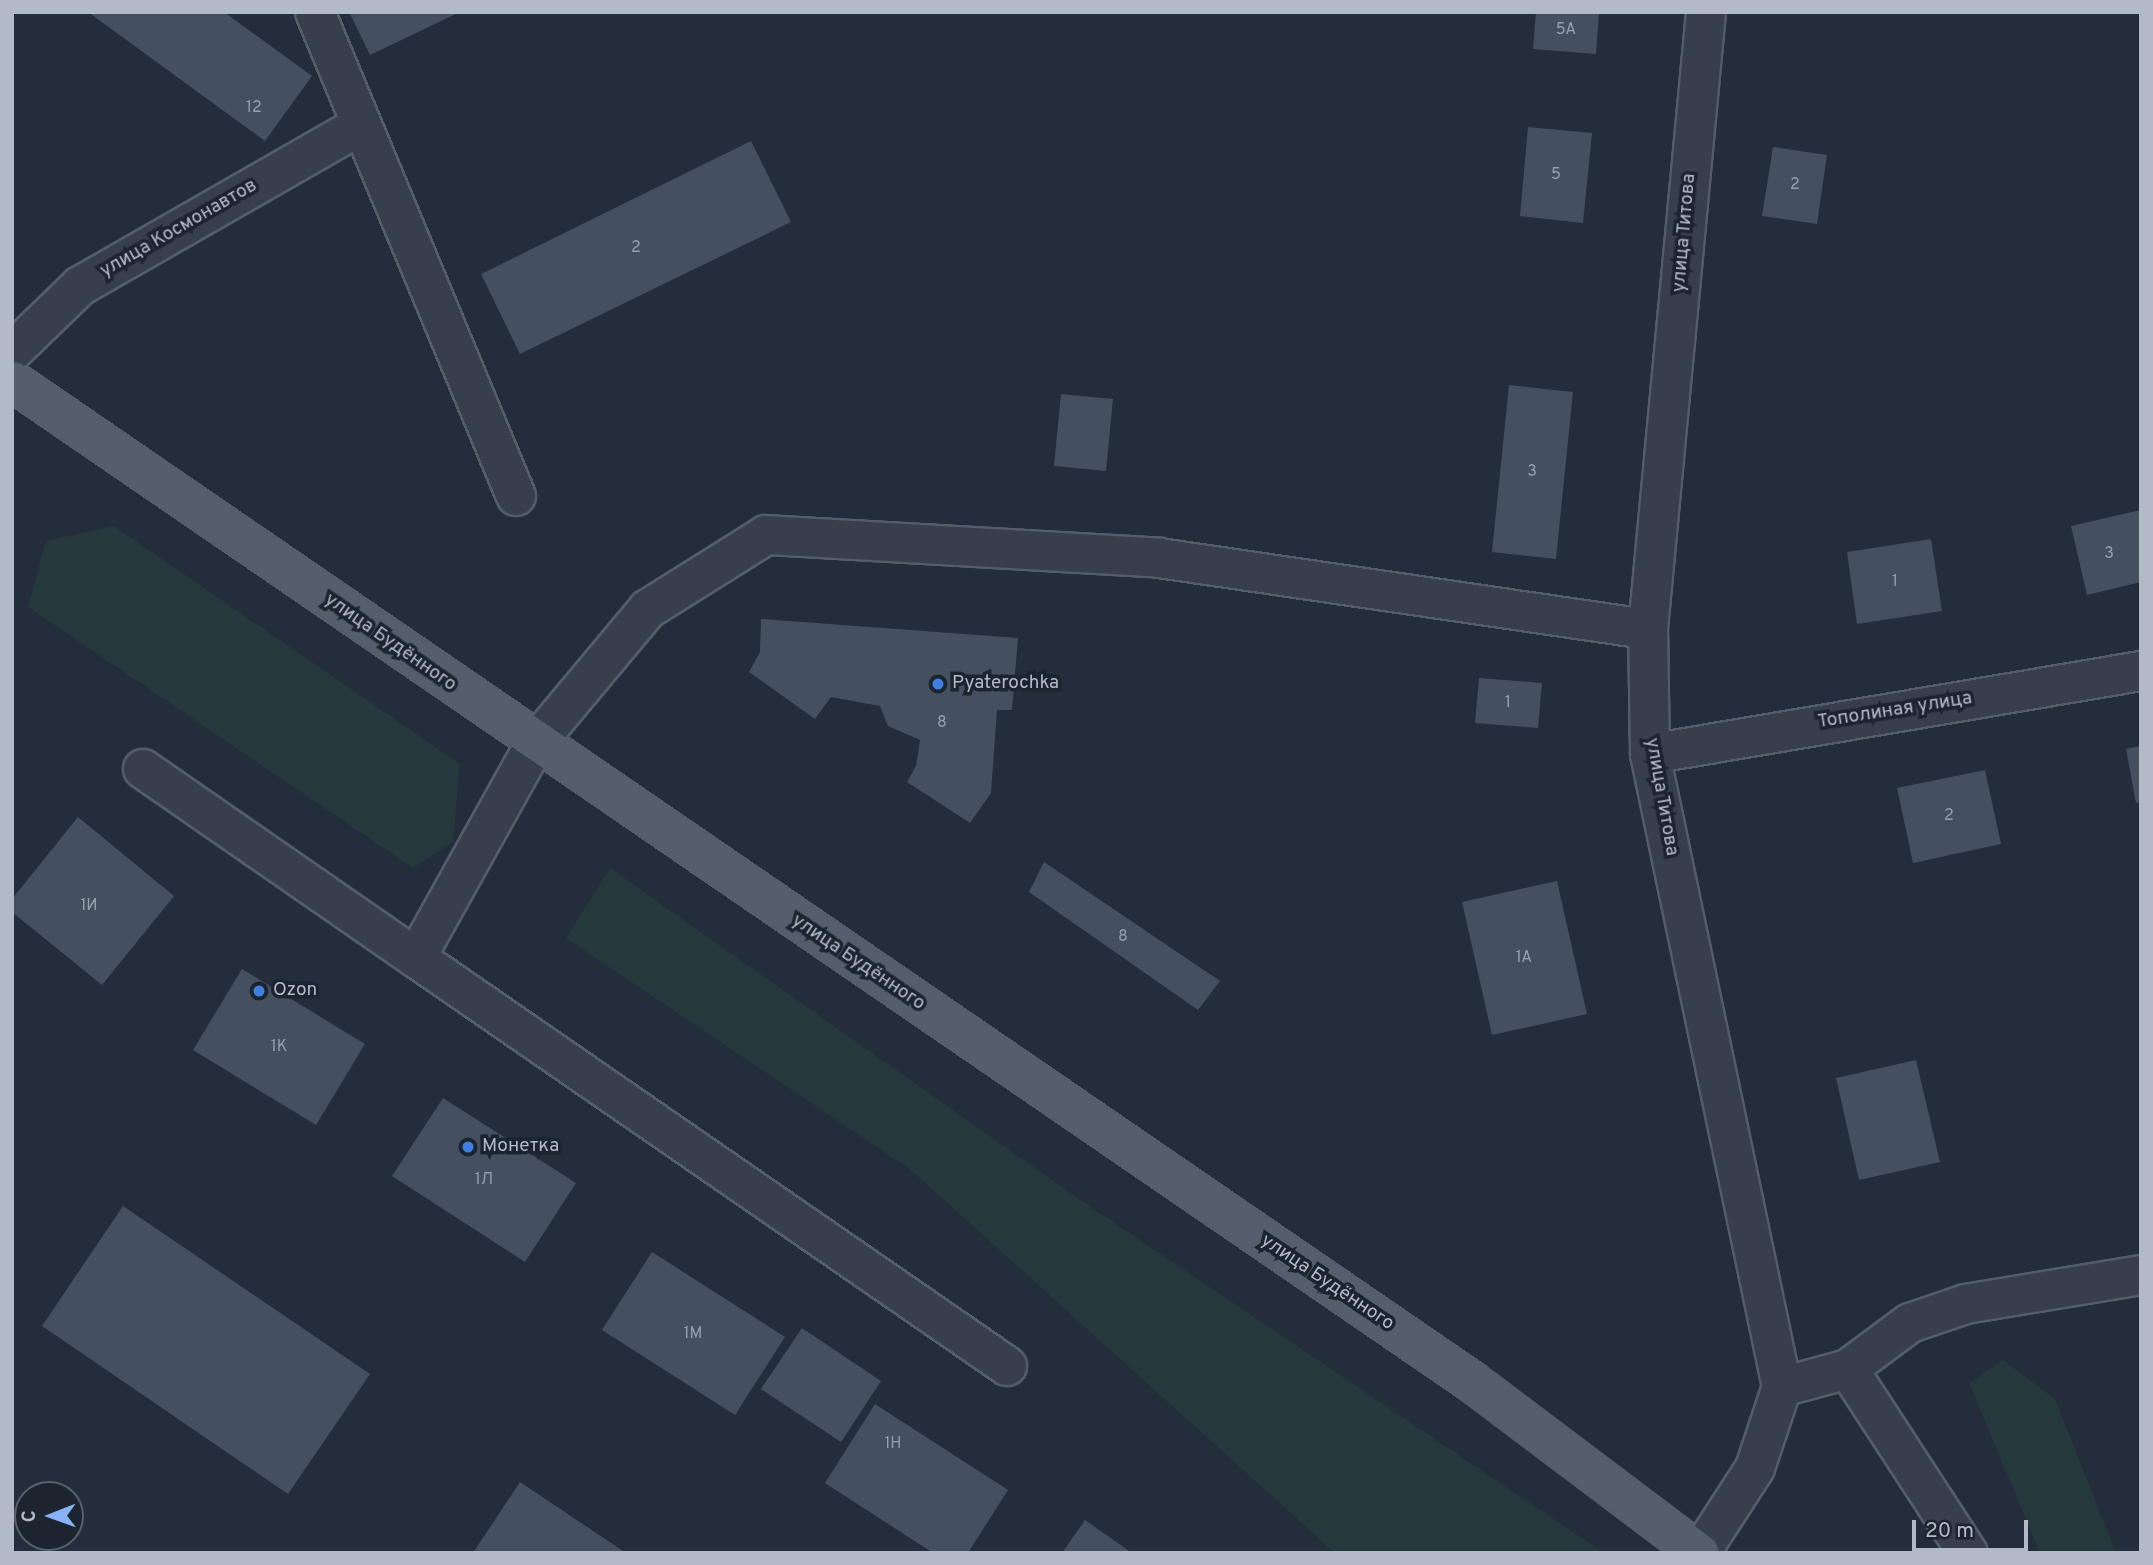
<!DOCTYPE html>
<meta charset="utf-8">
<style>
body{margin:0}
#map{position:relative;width:2153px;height:1565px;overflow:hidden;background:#232d3b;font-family:Overpass,sans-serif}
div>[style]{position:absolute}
.green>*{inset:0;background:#25393c}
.building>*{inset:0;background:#445060}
.roads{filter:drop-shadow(2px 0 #555d69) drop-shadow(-2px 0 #555d69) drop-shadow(0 2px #555d69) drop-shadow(0 -2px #555d69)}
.minor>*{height:38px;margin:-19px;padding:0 19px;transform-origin:19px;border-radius:19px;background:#373f4c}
.major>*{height:38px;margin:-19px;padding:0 19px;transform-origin:19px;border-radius:19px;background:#555e6c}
.dots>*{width:19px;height:19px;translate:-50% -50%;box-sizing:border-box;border:4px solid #1c2430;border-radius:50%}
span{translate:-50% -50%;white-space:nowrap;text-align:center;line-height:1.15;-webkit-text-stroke:7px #1c2430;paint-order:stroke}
.number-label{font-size:16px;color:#96a0ad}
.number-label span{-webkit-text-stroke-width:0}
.street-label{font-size:19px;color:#b2bac7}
.poi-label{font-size:19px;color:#b2bac7}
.left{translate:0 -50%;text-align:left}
.frame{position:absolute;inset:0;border:14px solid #b2bac7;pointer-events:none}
.north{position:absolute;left:14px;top:1481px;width:70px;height:70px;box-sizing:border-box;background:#1c2430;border:2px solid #58606c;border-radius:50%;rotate:269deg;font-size:19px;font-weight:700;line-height:28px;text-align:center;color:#b2bac7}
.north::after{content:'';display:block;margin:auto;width:24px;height:32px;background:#89b1f5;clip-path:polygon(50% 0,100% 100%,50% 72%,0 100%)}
.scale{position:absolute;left:1912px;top:1520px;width:116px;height:32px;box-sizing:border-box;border:4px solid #b2bac7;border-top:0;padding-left:9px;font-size:21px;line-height:24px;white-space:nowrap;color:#b2bac7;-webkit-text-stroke:5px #1c2430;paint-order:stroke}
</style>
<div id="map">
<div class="green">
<div style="clip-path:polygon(114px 526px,460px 764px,453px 842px,413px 868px,28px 607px,46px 541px)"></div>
<div style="clip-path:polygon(610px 868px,1079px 1199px,1604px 1553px,1335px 1553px,911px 1170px,566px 938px)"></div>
<div style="clip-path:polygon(2003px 1360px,2055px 1399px,2116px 1553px,2040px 1553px,1969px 1383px)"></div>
</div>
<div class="building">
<div style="clip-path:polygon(88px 12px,224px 12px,312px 76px,265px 141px)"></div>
<div style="clip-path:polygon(349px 12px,460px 12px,370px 55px)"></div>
<div style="clip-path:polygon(1536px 12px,1599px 12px,1596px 54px,1533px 49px)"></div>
<div style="clip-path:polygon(1528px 127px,1592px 133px,1583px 223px,1520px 216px)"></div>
<div style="clip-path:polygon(751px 141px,791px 222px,520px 354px,481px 274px)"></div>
<div style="clip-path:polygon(1773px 147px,1827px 155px,1817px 224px,1762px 216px)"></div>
<div style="clip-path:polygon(1509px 385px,1573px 392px,1556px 559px,1492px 552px)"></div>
<div style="clip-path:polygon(1061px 394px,1113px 399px,1106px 471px,1054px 466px)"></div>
<div style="clip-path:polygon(2141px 510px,2141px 582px,2087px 595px,2071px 526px)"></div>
<div style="clip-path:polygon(1931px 539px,1942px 611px,1857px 624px,1847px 552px)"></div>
<div style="clip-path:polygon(761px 619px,1018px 638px,1012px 710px,997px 710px,991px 793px,970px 823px,907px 782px,916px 766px,920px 740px,888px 726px,880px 706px,831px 697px,815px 719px,749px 672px,760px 652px)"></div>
<div style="clip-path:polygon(1479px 678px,1542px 683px,1538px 728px,1475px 723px)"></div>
<div style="clip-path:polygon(2141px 746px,2141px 802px,2136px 803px,2126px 749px)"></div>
<div style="clip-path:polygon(1985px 770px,2001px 844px,1913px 863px,1897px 788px)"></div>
<div style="clip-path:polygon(78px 817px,174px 896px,102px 985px,12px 912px,12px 899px)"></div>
<div style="clip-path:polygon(1044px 862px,1220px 981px,1198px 1010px,1029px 892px)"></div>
<div style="clip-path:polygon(1557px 881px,1587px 1014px,1492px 1035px,1462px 902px)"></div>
<div style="clip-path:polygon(242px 969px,365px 1044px,316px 1125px,193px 1050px)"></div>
<div style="clip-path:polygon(1916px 1060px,1940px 1162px,1859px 1180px,1836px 1078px)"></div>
<div style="clip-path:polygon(443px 1098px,576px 1183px,525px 1262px,392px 1176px)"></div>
<div style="clip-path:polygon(123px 1206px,370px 1374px,288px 1494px,42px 1326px)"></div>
<div style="clip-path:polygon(652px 1252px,785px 1337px,735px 1415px,602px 1330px)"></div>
<div style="clip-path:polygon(802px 1328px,881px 1381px,841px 1442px,761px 1389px)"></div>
<div style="clip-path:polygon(875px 1404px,1008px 1490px,968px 1553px,933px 1553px,825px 1483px)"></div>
<div style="clip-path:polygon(520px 1482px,626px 1553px,473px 1553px)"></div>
<div style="clip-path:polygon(1085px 1520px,1132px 1553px,1062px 1553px)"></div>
</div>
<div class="roads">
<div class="minor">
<div style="left:315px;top:12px;width:524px;rotate:67.45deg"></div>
<div style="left:12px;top:352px;width:95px;rotate:-44.1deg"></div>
<div style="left:80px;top:286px;width:324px;rotate:-29.8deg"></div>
<div style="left:1650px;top:754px;width:498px;rotate:-9.6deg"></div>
<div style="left:143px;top:769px;width:332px;rotate:34.7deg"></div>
<div style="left:1007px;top:1366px;width:718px;rotate:-145.38deg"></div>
<div style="left:416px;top:958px;width:245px;rotate:-60.9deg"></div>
<div style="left:535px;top:744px;width:176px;rotate:-50.1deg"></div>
<div style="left:648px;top:609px;width:139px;rotate:-32.1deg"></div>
<div style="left:766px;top:535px;width:394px;rotate:3.3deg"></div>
<div style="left:1159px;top:558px;width:494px;rotate:8.3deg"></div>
<div style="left:1848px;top:1369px;width:220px;rotate:56.9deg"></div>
<div style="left:1782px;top:1387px;width:68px;rotate:-15.3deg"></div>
<div style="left:1848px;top:1369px;width:77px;rotate:-36.6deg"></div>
<div style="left:1910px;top:1323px;width:59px;rotate:-18.7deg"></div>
<div style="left:1966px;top:1304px;width:177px;rotate:-9.4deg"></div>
<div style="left:1700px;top:1553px;width:101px;rotate:-57.1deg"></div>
<div style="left:1755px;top:1468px;width:85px;rotate:-71.6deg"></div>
<div style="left:1782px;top:1387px;width:647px;rotate:-101.78deg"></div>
<div style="left:1650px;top:754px;width:125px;rotate:-90.9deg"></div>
<div style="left:1648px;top:629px;width:620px;rotate:-84.63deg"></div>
</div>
<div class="major">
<div style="left:12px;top:381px;width:1769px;rotate:34.43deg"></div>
<div style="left:1471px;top:1381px;width:286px;rotate:37deg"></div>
</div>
</div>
<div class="dots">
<div style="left:938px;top:684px;background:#3f7fe0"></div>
<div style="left:259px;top:991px;background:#3f7fe0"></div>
<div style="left:468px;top:1147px;background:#3f7fe0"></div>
</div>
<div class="number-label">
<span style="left:1566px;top:30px">5А</span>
<span style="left:254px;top:108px">12</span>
<span style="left:1556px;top:175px">5</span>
<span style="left:1795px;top:185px">2</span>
<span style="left:636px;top:248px">2</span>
<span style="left:1532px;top:472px">3</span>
<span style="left:2109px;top:554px">3</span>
<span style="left:1895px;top:582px">1</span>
<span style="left:1508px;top:703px">1</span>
<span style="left:942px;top:723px">8</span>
<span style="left:1949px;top:816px">2</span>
<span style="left:89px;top:906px">1И</span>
<span style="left:1123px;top:937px">8</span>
<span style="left:1524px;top:958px">1А</span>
<span style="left:279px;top:1047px">1К</span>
<span style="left:484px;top:1180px">1Л</span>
<span style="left:693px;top:1334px">1М</span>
<span style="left:893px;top:1444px">1Н</span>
</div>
<div class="street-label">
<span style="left:179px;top:229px;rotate:-30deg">улица Космонавтов</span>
<span style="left:1685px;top:233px;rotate:-85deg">улица Титова</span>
<span style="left:390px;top:643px;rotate:35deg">улица Будённого</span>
<span style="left:1895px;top:711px;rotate:-9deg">Тополиная улица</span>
<span style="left:1661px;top:797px;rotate:80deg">улица Титова</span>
<span style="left:858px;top:963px;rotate:34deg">улица Будённого</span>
<span style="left:1327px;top:1283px;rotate:34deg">улица Будённого</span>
</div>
<div class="poi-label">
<span class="left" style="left:952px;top:684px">Pyaterochka</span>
<span class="left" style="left:273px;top:991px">Ozon</span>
<span class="left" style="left:482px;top:1147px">Монетка</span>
</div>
<div class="frame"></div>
<div class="north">С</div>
<div class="scale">20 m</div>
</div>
